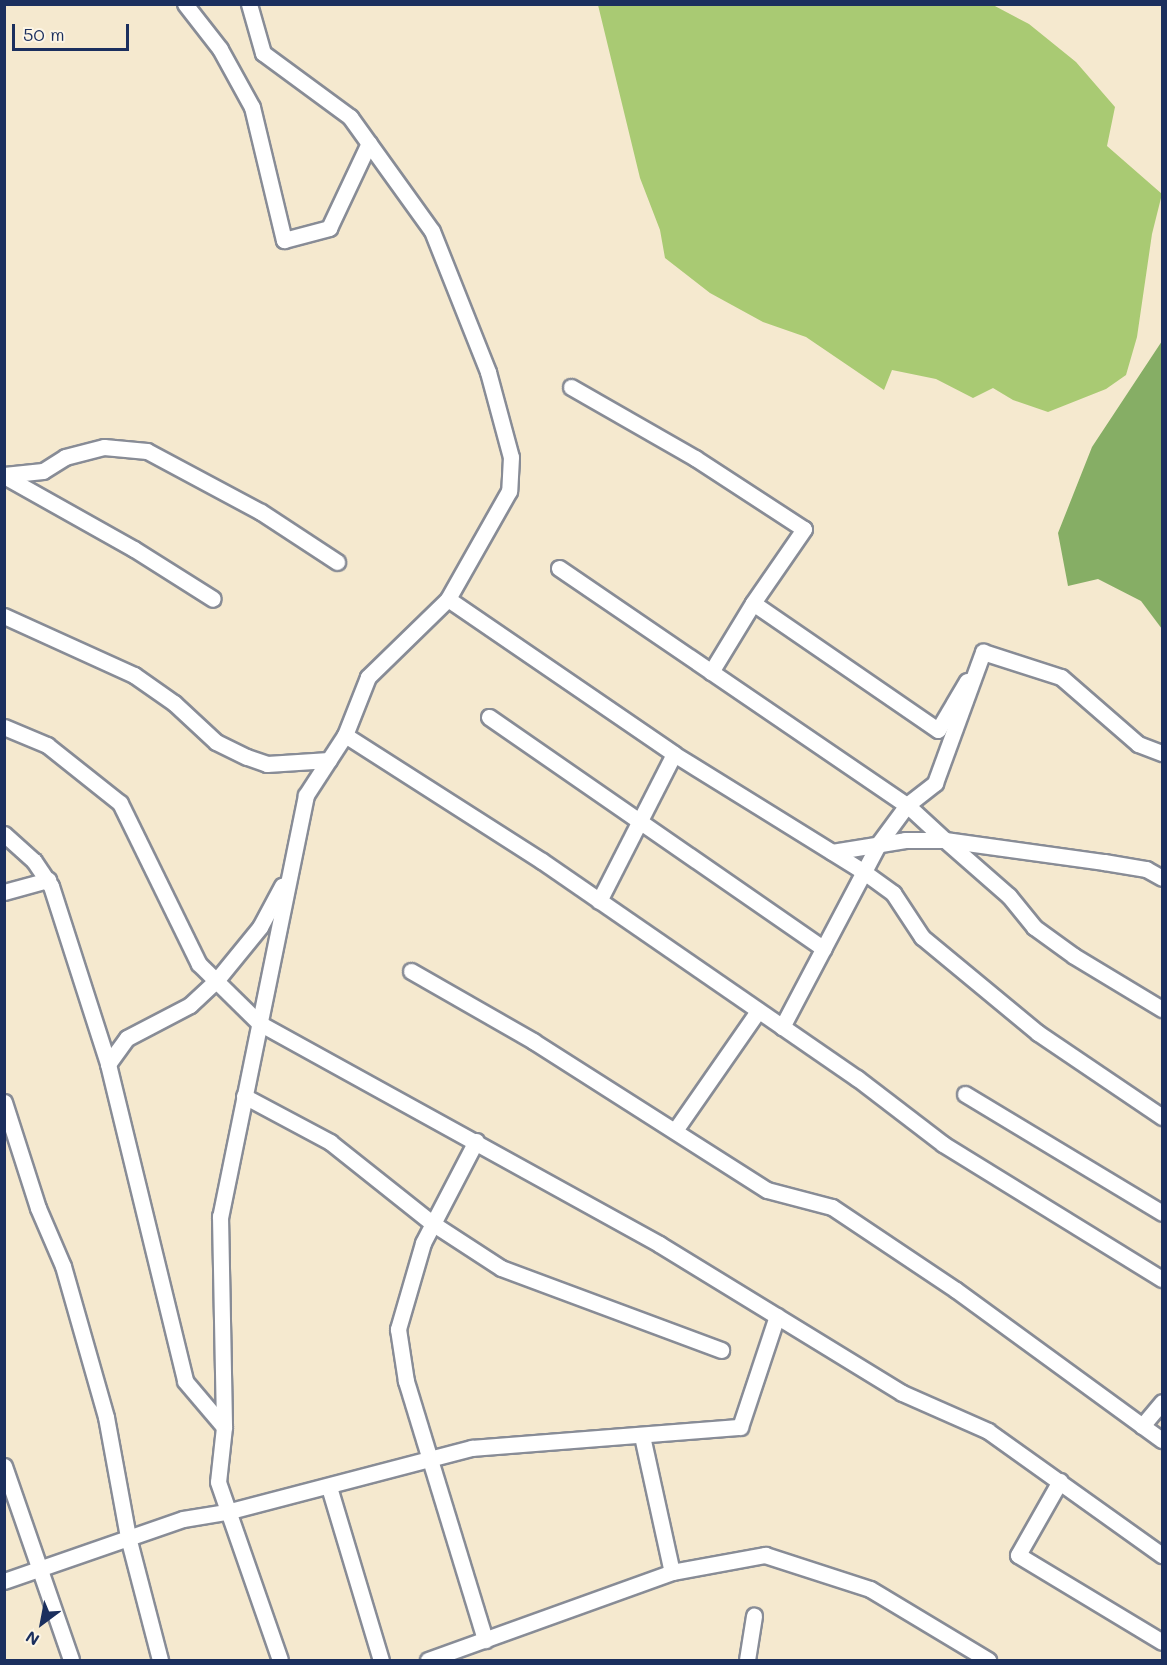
<!DOCTYPE html>
<style>
body{margin:0}
#map{position:relative;width:1167px;height:1665px;overflow:hidden;background:#f5e9cf;font-family:Mali,sans-serif}
div>[style]{position:absolute}
.green>*{inset:0;background:#a9ca73}
.forest>*{inset:0;background:#86ae65}
.roads{filter:drop-shadow(2px 0 #888c96) drop-shadow(-2px 0 #888c96) drop-shadow(0 2px #888c96) drop-shadow(0 -2px #888c96)}
.street>*{height:15px;margin:-7.5px;padding:0 7.5px;transform-origin:7.5px;border-radius:7.5px;background:#fff}
span{translate:-50% -50%;white-space:nowrap;text-align:center;line-height:1.15;-webkit-text-stroke:6px #fcf5e5;paint-order:stroke}
.frame{position:absolute;inset:0;border:6px solid #1b2f5e;pointer-events:none}
.north{position:absolute;left:12px;top:1593px;width:60px;height:60px;-webkit-text-stroke:4px #fcf5e5;paint-order:stroke;rotate:212deg;font-size:16px;font-weight:700;line-height:24px;text-align:center;color:#1b2f5e}
.north::after{content:'';display:block;margin:auto;width:21px;height:27px;background:#1b2f5e;clip-path:polygon(50% 0,100% 100%,50% 72%,0 100%)}
.scale{position:absolute;left:12px;top:24px;width:117px;height:27px;box-sizing:border-box;border:3px solid #1b2f5e;border-top:0;padding-left:8px;font-size:18px;line-height:21px;white-space:nowrap;color:#1b2f5e;-webkit-text-stroke:4px #fcf5e5;paint-order:stroke}
</style>
<div id="map">
<div class="green">
<div style="clip-path:polygon(993px 5px,1029px 24px,1076px 62px,1115px 107px,1107px 146px,1162px 194px,1152px 234px,1137px 337px,1126px 375px,1106px 389px,1048px 412px,1013px 400px,993px 388px,973px 398px,936px 379px,892px 370px,884px 390px,806px 337px,763px 322px,710px 293px,665px 258px,660px 230px,640px 178px,598px 5px)"></div>
</div>
<div class="forest">
<div style="clip-path:polygon(1162px 341px,1162px 629px,1141px 601px,1098px 579px,1068px 586px,1058px 533px,1092px 447px)"></div>
</div>
<div class="roads">
<div class="street">
<div style="left:185px;top:4px;width:57px;rotate:52.1deg"></div>
<div style="left:220px;top:49px;width:66px;rotate:61.1deg"></div>
<div style="left:252px;top:107px;width:137px;rotate:76.5deg"></div>
<div style="left:284px;top:240px;width:47px;rotate:-14.9deg"></div>
<div style="left:329px;top:228px;width:94px;rotate:-64.8deg"></div>
<div style="left:249px;top:4px;width:51px;rotate:74.1deg"></div>
<div style="left:263px;top:53px;width:108px;rotate:36.3deg"></div>
<div style="left:350px;top:117px;width:140px;rotate:54.3deg"></div>
<div style="left:432px;top:231px;width:152px;rotate:68.3deg"></div>
<div style="left:488px;top:372px;width:88px;rotate:74.9deg"></div>
<div style="left:511px;top:457px;width:34px;rotate:93deg"></div>
<div style="left:509px;top:491px;width:124px;rotate:119.5deg"></div>
<div style="left:448px;top:599px;width:112px;rotate:135.7deg"></div>
<div style="left:368px;top:677px;width:62px;rotate:111.6deg"></div>
<div style="left:345px;top:735px;width:72px;rotate:123deg"></div>
<div style="left:306px;top:795px;width:430px;rotate:101.5deg"></div>
<div style="left:220px;top:1216px;width:211px;rotate:88.9deg"></div>
<div style="left:224px;top:1427px;width:55px;rotate:96.2deg"></div>
<div style="left:218px;top:1482px;width:188px;rotate:70.8deg"></div>
<div style="left:571px;top:387px;width:143px;rotate:29.8deg"></div>
<div style="left:695px;top:458px;width:130px;rotate:33.1deg"></div>
<div style="left:804px;top:529px;width:90px;rotate:124.6deg"></div>
<div style="left:753px;top:603px;width:81px;rotate:121.3deg"></div>
<div style="left:4px;top:475px;width:39px;rotate:-6deg"></div>
<div style="left:43px;top:471px;width:26px;rotate:-32deg"></div>
<div style="left:65px;top:457px;width:40px;rotate:-14.4deg"></div>
<div style="left:104px;top:447px;width:43px;rotate:5.3deg"></div>
<div style="left:147px;top:451px;width:129px;rotate:28.2deg"></div>
<div style="left:261px;top:512px;width:91px;rotate:33.3deg"></div>
<div style="left:4px;top:476px;width:149px;rotate:29.3deg"></div>
<div style="left:134px;top:549px;width:93px;rotate:32.3deg"></div>
<div style="left:559px;top:568px;width:421px;rotate:34.3deg"></div>
<div style="left:907px;top:805px;width:52px;rotate:42.6deg"></div>
<div style="left:945px;top:840px;width:161px;rotate:7.9deg"></div>
<div style="left:1104px;top:862px;width:43px;rotate:9.5deg"></div>
<div style="left:1146px;top:869px;width:18px;rotate:29deg"></div>
<div style="left:448px;top:599px;width:274px;rotate:34.4deg"></div>
<div style="left:674px;top:754px;width:224px;rotate:31.8deg"></div>
<div style="left:864px;top:872px;width:36px;rotate:36deg"></div>
<div style="left:893px;top:893px;width:53px;rotate:56.6deg"></div>
<div style="left:922px;top:937px;width:151px;rotate:39.6deg"></div>
<div style="left:1038px;top:1033px;width:150px;rotate:34.1deg"></div>
<div style="left:753px;top:603px;width:224px;rotate:34.5deg"></div>
<div style="left:938px;top:730px;width:57px;rotate:-59.4deg"></div>
<div style="left:4px;top:616px;width:143px;rotate:24.4deg"></div>
<div style="left:134px;top:675px;width:49px;rotate:35deg"></div>
<div style="left:174px;top:703px;width:57px;rotate:42.9deg"></div>
<div style="left:216px;top:742px;width:34px;rotate:26deg"></div>
<div style="left:247px;top:757px;width:21px;rotate:19deg"></div>
<div style="left:267px;top:764px;width:62px;rotate:-3.7deg"></div>
<div style="left:983px;top:652px;width:82px;rotate:17.8deg"></div>
<div style="left:1061px;top:677px;width:102px;rotate:41deg"></div>
<div style="left:1138px;top:744px;width:26px;rotate:21deg"></div>
<div style="left:489px;top:717px;width:407px;rotate:34.7deg"></div>
<div style="left:4px;top:727px;width:47px;rotate:22.7deg"></div>
<div style="left:47px;top:745px;width:93px;rotate:38.5deg"></div>
<div style="left:120px;top:803px;width:179px;rotate:63.9deg"></div>
<div style="left:199px;top:964px;width:84px;rotate:44.5deg"></div>
<div style="left:259px;top:1023px;width:457px;rotate:28.9deg"></div>
<div style="left:659px;top:1244px;width:285px;rotate:31.5deg"></div>
<div style="left:902px;top:1393px;width:94px;rotate:23.8deg"></div>
<div style="left:988px;top:1431px;width:214px;rotate:35.5deg"></div>
<div style="left:345px;top:735px;width:234px;rotate:32.6deg"></div>
<div style="left:542px;top:861px;width:383px;rotate:34.6deg"></div>
<div style="left:857px;top:1078px;width:108px;rotate:37.5deg"></div>
<div style="left:943px;top:1144px;width:257px;rotate:31.7deg"></div>
<div style="left:4px;top:834px;width:40px;rotate:42deg"></div>
<div style="left:34px;top:861px;width:30px;rotate:56deg"></div>
<div style="left:51px;top:886px;width:187px;rotate:72.2deg"></div>
<div style="left:108px;top:1064px;width:326px;rotate:76.3deg"></div>
<div style="left:185px;top:1381px;width:60px;rotate:49.7deg"></div>
<div style="left:832px;top:852px;width:74px;rotate:-9.3deg"></div>
<div style="left:905px;top:840px;width:40px"></div>
<div style="left:945px;top:840px;width:85px;rotate:41.2deg"></div>
<div style="left:1009px;top:896px;width:40px;rotate:51deg"></div>
<div style="left:1034px;top:927px;width:49px;rotate:35.9deg"></div>
<div style="left:1074px;top:956px;width:103px;rotate:31.1deg"></div>
<div style="left:4px;top:892px;width:46px;rotate:-15.3deg"></div>
<div style="left:599px;top:901px;width:165px;rotate:-63deg"></div>
<div style="left:411px;top:971px;width:141px;rotate:29.8deg"></div>
<div style="left:533px;top:1041px;width:277px;rotate:32.5deg"></div>
<div style="left:767px;top:1190px;width:67px;rotate:14.7deg"></div>
<div style="left:832px;top:1207px;width:149px;rotate:33.8deg"></div>
<div style="left:956px;top:1290px;width:255px;rotate:36.1deg"></div>
<div style="left:782px;top:1027px;width:208px;rotate:-62.2deg"></div>
<div style="left:879px;top:843px;width:47px;rotate:-53.6deg"></div>
<div style="left:907px;top:805px;width:36px;rotate:-38deg"></div>
<div style="left:935px;top:783px;width:140px;rotate:-69.9deg"></div>
<div style="left:108px;top:1064px;width:32px;rotate:-54deg"></div>
<div style="left:127px;top:1038px;width:71px;rotate:-27.6deg"></div>
<div style="left:190px;top:1005px;width:35px;rotate:-43deg"></div>
<div style="left:216px;top:981px;width:70px;rotate:-50.8deg"></div>
<div style="left:260px;top:927px;width:47px;rotate:-61.8deg"></div>
<div style="left:965px;top:1094px;width:230px;rotate:31.1deg"></div>
<div style="left:244px;top:1096px;width:98px;rotate:28.1deg"></div>
<div style="left:330px;top:1142px;width:130px;rotate:38.5deg"></div>
<div style="left:432px;top:1223px;width:82px;rotate:33.1deg"></div>
<div style="left:501px;top:1268px;width:235px;rotate:20.4deg"></div>
<div style="left:4px;top:1102px;width:111px;rotate:72.2deg"></div>
<div style="left:38px;top:1208px;width:63px;rotate:66.7deg"></div>
<div style="left:63px;top:1266px;width:157px;rotate:74.1deg"></div>
<div style="left:106px;top:1417px;width:122px;rotate:79.6deg"></div>
<div style="left:128px;top:1537px;width:127px;rotate:75.4deg"></div>
<div style="left:676px;top:1129px;width:144px;rotate:-55.2deg"></div>
<div style="left:476px;top:1141px;width:115px;rotate:117.5deg"></div>
<div style="left:423px;top:1243px;width:90px;rotate:106.2deg"></div>
<div style="left:398px;top:1329px;width:53px;rotate:81.3deg"></div>
<div style="left:406px;top:1381px;width:271px;rotate:73deg"></div>
<div style="left:1142px;top:1426px;width:31px;rotate:-50deg"></div>
<div style="left:642px;top:1436px;width:139px;rotate:77.6deg"></div>
<div style="left:4px;top:1466px;width:205px;rotate:70.9deg"></div>
<div style="left:1060px;top:1481px;width:85px;rotate:119.6deg"></div>
<div style="left:1018px;top:1555px;width:168px;rotate:31.1deg"></div>
<div style="left:329px;top:1487px;width:181px;rotate:73.3deg"></div>
<div style="left:4px;top:1581px;width:189px;rotate:-19.1deg"></div>
<div style="left:183px;top:1519px;width:44px;rotate:-9.2deg"></div>
<div style="left:226px;top:1512px;width:254px;rotate:-14.6deg"></div>
<div style="left:472px;top:1448px;width:269px;rotate:-4.5deg"></div>
<div style="left:740px;top:1427px;width:117px;rotate:-71.6deg"></div>
<div style="left:428px;top:1660px;width:259px;rotate:-19.8deg"></div>
<div style="left:672px;top:1572px;width:95px;rotate:-10.4deg"></div>
<div style="left:765px;top:1555px;width:110px;rotate:17.9deg"></div>
<div style="left:870px;top:1589px;width:138px;rotate:31deg"></div>
<div style="left:747px;top:1660px;width:45px;rotate:-81deg"></div>
</div>
</div>
<div class="frame"></div>
<div class="north">N</div>
<div class="scale">50 m</div>
</div>
